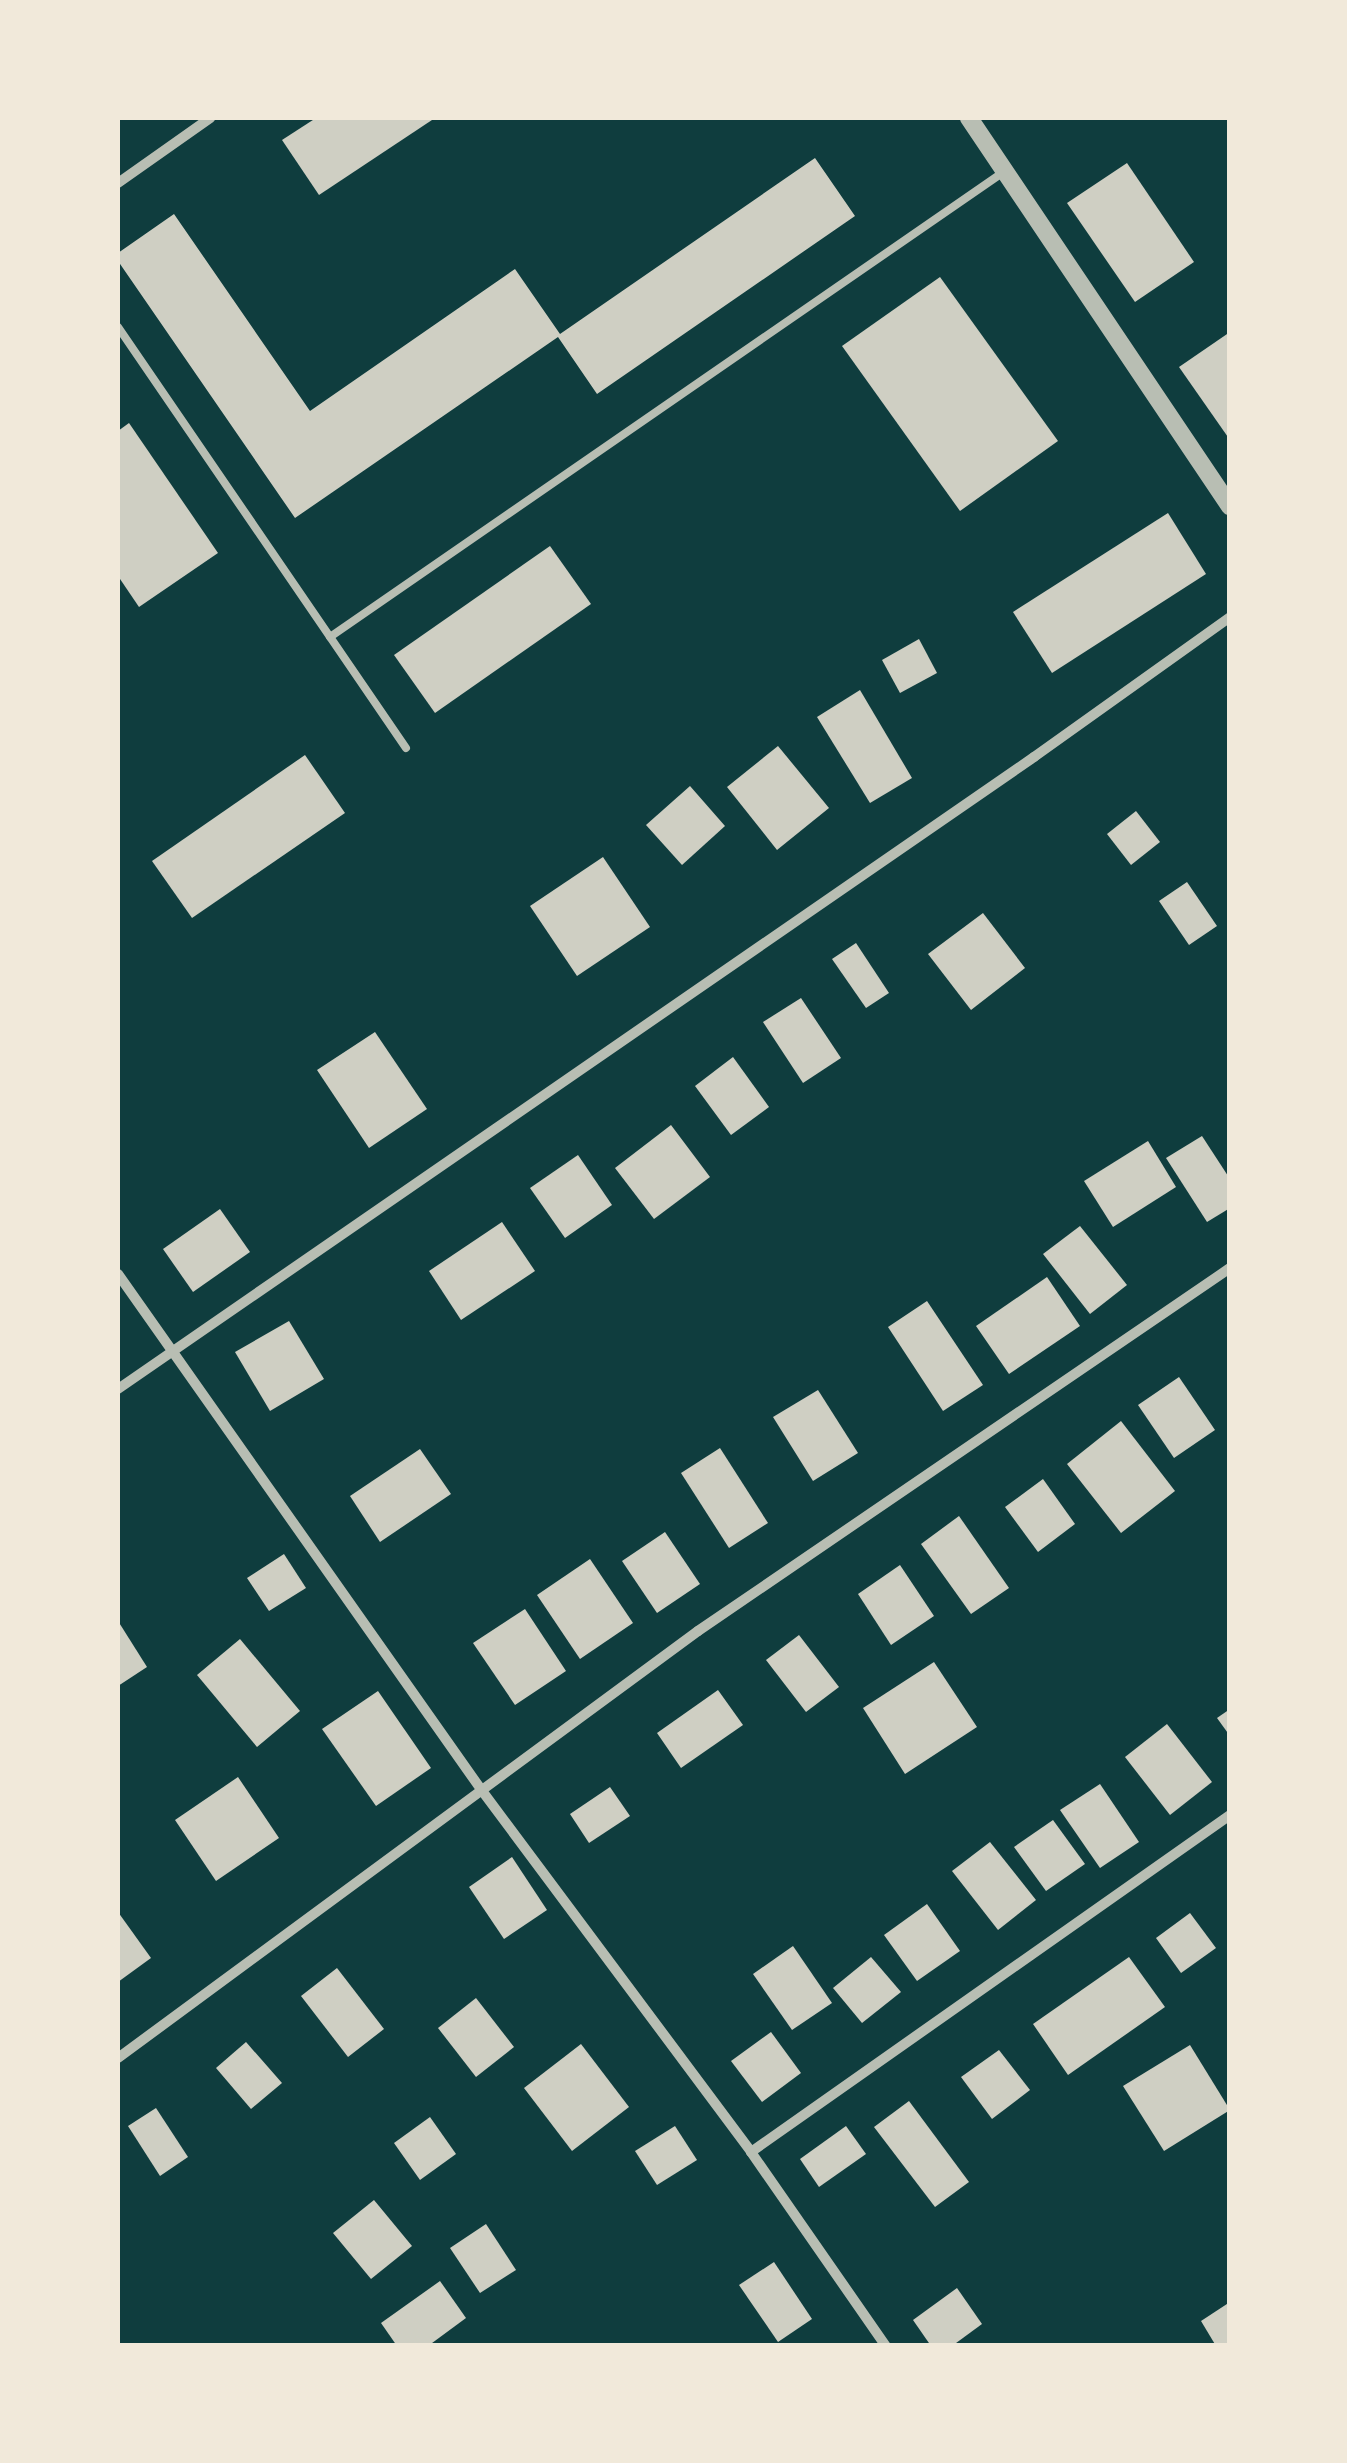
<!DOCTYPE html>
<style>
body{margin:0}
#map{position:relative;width:1347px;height:2463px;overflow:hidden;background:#0f3d3e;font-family:"Noto Sans",sans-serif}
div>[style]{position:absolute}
.building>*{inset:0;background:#cfcfc3}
.service>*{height:8px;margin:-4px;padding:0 4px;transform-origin:4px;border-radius:4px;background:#b8beb3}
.minor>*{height:10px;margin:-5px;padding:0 5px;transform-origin:5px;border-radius:5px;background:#b8beb3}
.tertiary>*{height:18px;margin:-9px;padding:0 9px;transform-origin:9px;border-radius:9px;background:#b8beb3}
span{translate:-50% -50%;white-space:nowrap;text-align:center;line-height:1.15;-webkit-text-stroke:8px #f1e9da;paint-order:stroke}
.frame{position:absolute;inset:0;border:120px solid #f1e9da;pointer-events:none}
</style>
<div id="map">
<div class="building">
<div style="clip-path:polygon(316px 118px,435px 118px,319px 195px,282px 140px)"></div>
<div style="clip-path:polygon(815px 158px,855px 216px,597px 394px,558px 337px,295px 518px,118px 261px,118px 253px,174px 214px,310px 411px,515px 269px,560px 334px)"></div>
<div style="clip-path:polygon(1127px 163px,1194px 262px,1135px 302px,1067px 203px)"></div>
<div style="clip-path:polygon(940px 277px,1058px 441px,960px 511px,842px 346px)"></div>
<div style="clip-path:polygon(1230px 332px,1230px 440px,1179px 367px)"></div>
<div style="clip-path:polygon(129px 423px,218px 553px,139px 607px,118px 576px,118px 431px)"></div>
<div style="clip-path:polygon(1168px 513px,1206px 574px,1052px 673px,1013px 612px)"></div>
<div style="clip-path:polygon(550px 546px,591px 604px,435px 713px,394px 655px)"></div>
<div style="clip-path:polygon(919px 639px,937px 673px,900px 693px,882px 660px)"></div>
<div style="clip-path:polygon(860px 690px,912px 778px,870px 803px,817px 717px)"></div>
<div style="clip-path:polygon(778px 746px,829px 808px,777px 850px,727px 787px)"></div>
<div style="clip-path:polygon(305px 755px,345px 813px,192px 918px,152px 861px)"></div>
<div style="clip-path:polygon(690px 786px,725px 826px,682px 865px,646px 825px)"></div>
<div style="clip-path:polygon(1136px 811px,1160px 842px,1131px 865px,1107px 834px)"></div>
<div style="clip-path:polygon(603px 857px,650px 927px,577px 976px,530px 906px)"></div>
<div style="clip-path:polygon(1187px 882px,1217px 926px,1189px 945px,1159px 901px)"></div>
<div style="clip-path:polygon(983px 913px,1025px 968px,971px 1010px,928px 954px)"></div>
<div style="clip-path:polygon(856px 943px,889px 993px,866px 1008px,832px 959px)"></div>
<div style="clip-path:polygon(801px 998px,841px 1058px,803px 1083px,763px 1022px)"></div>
<div style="clip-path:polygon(375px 1032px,427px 1109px,369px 1148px,317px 1070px)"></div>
<div style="clip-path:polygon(733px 1057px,769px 1107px,731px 1135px,695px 1086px)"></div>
<div style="clip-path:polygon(671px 1125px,710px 1177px,654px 1219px,615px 1168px)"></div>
<div style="clip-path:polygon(1202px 1136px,1230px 1179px,1230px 1208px,1207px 1222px,1166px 1158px)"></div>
<div style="clip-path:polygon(1148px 1141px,1176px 1187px,1113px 1227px,1084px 1181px)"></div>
<div style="clip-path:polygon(578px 1155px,612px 1205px,565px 1238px,530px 1188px)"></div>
<div style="clip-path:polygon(220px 1209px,250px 1252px,193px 1292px,163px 1249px)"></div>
<div style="clip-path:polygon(502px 1222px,535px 1271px,461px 1320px,429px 1271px)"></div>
<div style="clip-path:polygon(1080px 1226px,1127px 1285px,1090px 1314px,1043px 1254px)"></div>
<div style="clip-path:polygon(1047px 1277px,1080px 1326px,1009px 1374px,976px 1326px)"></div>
<div style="clip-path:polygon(927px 1301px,983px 1385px,943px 1411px,888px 1327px)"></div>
<div style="clip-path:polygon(289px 1321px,324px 1379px,270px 1411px,235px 1352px)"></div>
<div style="clip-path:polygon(1179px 1377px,1215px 1430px,1174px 1458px,1138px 1405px)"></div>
<div style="clip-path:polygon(818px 1390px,858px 1453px,813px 1481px,773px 1417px)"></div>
<div style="clip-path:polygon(1121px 1421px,1175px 1491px,1121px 1533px,1067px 1464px)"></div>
<div style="clip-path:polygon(720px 1448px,768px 1523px,729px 1548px,681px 1473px)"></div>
<div style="clip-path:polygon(420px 1449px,451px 1494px,380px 1542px,350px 1496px)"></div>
<div style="clip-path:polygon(1043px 1479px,1075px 1524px,1038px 1552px,1005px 1507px)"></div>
<div style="clip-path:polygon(959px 1516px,1009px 1588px,971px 1614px,921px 1544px)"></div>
<div style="clip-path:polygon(665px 1532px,700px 1584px,657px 1613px,622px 1561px)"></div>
<div style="clip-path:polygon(284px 1554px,306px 1588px,269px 1611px,247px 1578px)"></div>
<div style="clip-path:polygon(590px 1559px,633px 1623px,580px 1659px,537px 1595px)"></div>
<div style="clip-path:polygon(900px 1565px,934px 1616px,891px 1645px,858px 1594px)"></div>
<div style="clip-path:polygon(525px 1609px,566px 1671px,515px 1705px,473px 1643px)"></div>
<div style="clip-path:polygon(118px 1621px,147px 1667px,118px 1686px)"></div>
<div style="clip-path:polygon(799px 1635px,839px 1687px,806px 1712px,766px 1660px)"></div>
<div style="clip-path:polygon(240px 1639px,300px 1711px,257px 1747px,197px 1675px)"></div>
<div style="clip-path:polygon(934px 1662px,977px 1727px,905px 1774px,863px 1708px)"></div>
<div style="clip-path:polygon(718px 1690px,743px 1725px,681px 1768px,657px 1733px)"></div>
<div style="clip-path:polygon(378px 1691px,431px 1768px,376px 1806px,322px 1729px)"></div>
<div style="clip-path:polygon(1230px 1709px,1230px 1736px,1217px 1718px)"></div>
<div style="clip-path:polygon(1167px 1724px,1212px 1782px,1170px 1815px,1125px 1757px)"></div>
<div style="clip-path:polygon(238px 1777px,279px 1838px,216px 1881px,175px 1820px)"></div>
<div style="clip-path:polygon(1100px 1784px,1139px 1842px,1100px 1868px,1060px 1810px)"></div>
<div style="clip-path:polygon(610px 1787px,630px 1816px,589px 1843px,570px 1814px)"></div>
<div style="clip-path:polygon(1053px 1820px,1085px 1864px,1046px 1891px,1014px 1847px)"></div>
<div style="clip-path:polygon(990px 1842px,1036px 1900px,998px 1930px,952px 1871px)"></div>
<div style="clip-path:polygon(512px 1857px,547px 1910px,504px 1939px,469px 1887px)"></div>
<div style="clip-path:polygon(927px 1904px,960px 1951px,917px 1981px,884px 1935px)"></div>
<div style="clip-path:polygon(118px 1912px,151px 1958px,118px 1982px)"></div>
<div style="clip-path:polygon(1190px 1913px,1216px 1948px,1181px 1973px,1156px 1938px)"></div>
<div style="clip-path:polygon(793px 1946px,832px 2003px,792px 2030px,753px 1974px)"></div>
<div style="clip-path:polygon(871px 1957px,901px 1992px,862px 2023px,833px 1988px)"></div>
<div style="clip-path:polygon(1129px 1957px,1165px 2007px,1068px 2075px,1033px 2024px)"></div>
<div style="clip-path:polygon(337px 1968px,384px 2029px,348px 2057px,301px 1996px)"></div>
<div style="clip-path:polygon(476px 1998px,514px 2047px,476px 2077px,438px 2028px)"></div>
<div style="clip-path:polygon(771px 2032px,801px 2073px,762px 2102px,731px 2061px)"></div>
<div style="clip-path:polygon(246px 2042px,282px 2083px,251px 2109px,216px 2068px)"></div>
<div style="clip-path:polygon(581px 2044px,629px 2107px,572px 2151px,524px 2088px)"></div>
<div style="clip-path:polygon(1190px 2045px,1230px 2110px,1164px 2151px,1123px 2086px)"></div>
<div style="clip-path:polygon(999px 2050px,1030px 2090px,992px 2119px,961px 2077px)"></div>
<div style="clip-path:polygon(909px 2101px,969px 2182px,935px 2207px,874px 2127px)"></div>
<div style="clip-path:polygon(156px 2108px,188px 2157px,160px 2176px,128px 2126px)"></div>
<div style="clip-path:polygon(430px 2117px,456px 2154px,420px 2180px,394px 2143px)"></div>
<div style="clip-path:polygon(675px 2126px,697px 2160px,657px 2185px,635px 2151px)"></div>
<div style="clip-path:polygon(846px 2126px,866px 2154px,819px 2187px,800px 2159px)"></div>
<div style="clip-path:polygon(374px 2200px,412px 2246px,371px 2279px,333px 2233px)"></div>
<div style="clip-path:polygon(486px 2224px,516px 2270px,480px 2293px,450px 2248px)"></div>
<div style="clip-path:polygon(774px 2262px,812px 2319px,778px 2342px,739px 2285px)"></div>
<div style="clip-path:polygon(440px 2281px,466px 2318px,428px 2346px,397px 2346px,381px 2323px)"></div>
<div style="clip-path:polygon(957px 2288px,982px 2324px,952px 2346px,931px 2346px,913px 2320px)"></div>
<div style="clip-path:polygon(1230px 2302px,1230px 2346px,1216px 2346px,1201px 2321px)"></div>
</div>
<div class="service">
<div style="left:118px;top:327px;width:510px;rotate:55.62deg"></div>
<div style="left:330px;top:637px;width:820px;rotate:-34.62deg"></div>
</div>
<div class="minor">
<div style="left:118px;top:183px;width:113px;rotate:-35.2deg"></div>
<div style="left:118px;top:1274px;width:629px;rotate:54.84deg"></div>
<div style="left:480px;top:1788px;width:454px;rotate:53.3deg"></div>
<div style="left:751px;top:2152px;width:236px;rotate:55.2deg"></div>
<div style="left:118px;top:1389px;width:1113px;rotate:-34.6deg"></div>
<div style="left:1034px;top:757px;width:241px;rotate:-35.5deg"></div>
<div style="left:118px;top:2058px;width:720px;rotate:-36.36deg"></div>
<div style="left:698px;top:1631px;width:644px;rotate:-34.31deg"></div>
<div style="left:751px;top:2152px;width:586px;rotate:-35.13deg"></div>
</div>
<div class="tertiary">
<div style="left:969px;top:118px;width:468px;rotate:56.1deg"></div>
</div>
<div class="frame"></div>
</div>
